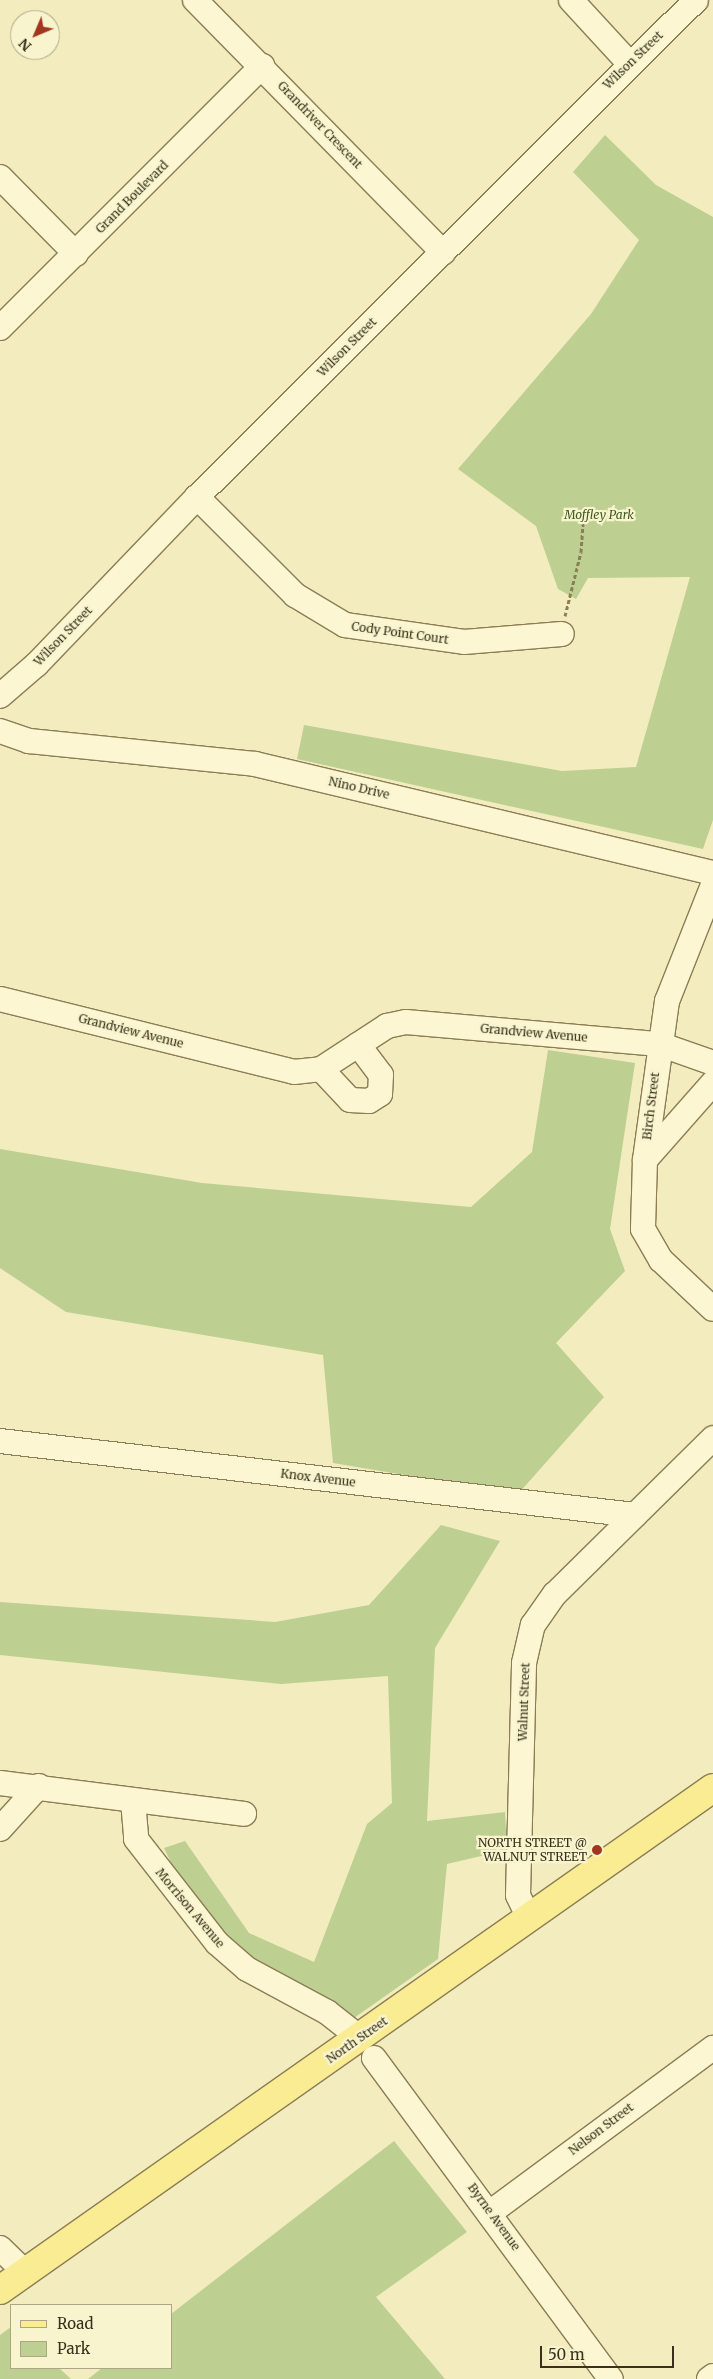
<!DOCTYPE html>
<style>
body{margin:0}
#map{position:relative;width:713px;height:2379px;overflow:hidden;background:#f2ecbe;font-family:Merriweather,serif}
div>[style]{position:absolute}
.green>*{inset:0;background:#bdd091}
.path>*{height:3px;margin-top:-1.5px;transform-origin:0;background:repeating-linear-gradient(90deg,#8b7d55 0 4px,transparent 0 6.5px)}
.roads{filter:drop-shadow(1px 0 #8b7d55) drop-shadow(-1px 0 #8b7d55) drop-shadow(0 1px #8b7d55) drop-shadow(0 -1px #8b7d55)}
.minor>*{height:24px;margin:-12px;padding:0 12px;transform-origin:12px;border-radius:12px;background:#fcf7d2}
.major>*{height:28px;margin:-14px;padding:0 14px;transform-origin:14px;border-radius:14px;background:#f9ec92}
.dots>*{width:14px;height:14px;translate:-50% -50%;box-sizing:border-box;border:2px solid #f8f4ce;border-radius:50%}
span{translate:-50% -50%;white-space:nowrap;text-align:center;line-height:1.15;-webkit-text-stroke:4.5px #f8f4ce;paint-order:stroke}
.street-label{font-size:12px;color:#3a301b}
.park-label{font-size:12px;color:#3f5820;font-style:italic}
.poi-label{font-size:12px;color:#3a301b}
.right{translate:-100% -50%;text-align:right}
.legend{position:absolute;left:10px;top:2304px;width:162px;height:65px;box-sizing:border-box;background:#f8f4ce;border:1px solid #aca686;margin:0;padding:6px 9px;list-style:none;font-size:15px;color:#3a301b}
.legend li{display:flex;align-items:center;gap:10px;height:25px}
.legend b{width:25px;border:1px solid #aca686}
.north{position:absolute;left:10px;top:10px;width:50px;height:50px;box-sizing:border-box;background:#f8f4ce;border:1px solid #aca686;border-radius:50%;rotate:225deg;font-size:14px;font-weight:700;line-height:20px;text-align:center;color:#3a301b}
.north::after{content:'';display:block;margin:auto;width:18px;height:22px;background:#a03820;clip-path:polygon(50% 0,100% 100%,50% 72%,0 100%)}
.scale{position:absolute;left:540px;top:2346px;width:134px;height:22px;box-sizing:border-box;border:2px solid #3a301b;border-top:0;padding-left:6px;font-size:15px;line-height:18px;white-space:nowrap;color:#3a301b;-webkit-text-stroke:4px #f8f4ce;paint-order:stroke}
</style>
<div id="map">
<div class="green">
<div style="clip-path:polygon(605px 135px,656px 185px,713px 217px,713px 820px,703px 849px,297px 759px,304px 725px,562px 771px,636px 767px,690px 577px,588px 578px,576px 599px,558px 589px,536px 526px,458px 469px,591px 314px,639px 240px,573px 172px)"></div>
<div style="clip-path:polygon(548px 1050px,635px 1063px,610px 1229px,625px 1271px,556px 1343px,604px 1397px,518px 1494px,333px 1463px,323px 1355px,66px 1312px,0 1268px,0 1149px,202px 1183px,471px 1207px,532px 1152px)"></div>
<div style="clip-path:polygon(441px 1525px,500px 1541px,435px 1648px,427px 1821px,505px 1812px,507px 1850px,447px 1864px,438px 1959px,354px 2018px,265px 1978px,186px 1894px,164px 1848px,185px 1841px,249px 1933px,314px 1962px,367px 1824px,392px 1803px,388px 1676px,281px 1684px,0 1655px,0 1602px,275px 1622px,369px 1605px)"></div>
<div style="clip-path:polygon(394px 2141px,467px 2232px,376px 2297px,445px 2379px,88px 2379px,102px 2368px,171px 2368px,171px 2314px)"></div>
<div style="clip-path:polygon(11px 2327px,11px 2368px,59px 2368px,71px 2379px,0 2379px,0 2335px)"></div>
</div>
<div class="path">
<div style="left:565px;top:616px;width:66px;rotate:-76deg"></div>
<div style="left:581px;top:552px;width:31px;rotate:-86deg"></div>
</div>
<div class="roads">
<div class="minor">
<div style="left:195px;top:0;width:354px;rotate:45.5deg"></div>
<div style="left:571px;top:0;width:86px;rotate:47.4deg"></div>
<div style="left:0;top:177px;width:108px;rotate:45.4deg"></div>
<div style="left:0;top:328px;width:371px;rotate:-45deg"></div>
<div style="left:197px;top:497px;width:139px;rotate:45deg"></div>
<div style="left:295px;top:595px;width:58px;rotate:31deg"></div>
<div style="left:345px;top:625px;width:120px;rotate:8.1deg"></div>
<div style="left:464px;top:642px;width:98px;rotate:-4.7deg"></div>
<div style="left:0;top:696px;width:49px;rotate:-40.9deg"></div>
<div style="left:37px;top:664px;width:231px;rotate:-46.2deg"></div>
<div style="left:197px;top:497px;width:704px;rotate:-44.88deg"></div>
<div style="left:0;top:731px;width:31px;rotate:19deg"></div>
<div style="left:29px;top:741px;width:227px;rotate:5.8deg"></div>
<div style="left:255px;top:764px;width:471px;rotate:13.4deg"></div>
<div style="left:713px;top:885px;width:125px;rotate:111.6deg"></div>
<div style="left:667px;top:1001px;width:161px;rotate:97.9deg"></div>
<div style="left:645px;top:1160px;width:69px;rotate:91.7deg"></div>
<div style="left:643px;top:1229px;width:36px;rotate:60deg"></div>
<div style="left:661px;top:1260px;width:71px;rotate:43.3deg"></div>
<div style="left:0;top:999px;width:303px;rotate:13.9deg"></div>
<div style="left:294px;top:1072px;width:27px;rotate:-6deg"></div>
<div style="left:321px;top:1069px;width:79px;rotate:-33.1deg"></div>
<div style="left:387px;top:1026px;width:19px;rotate:-12deg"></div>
<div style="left:406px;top:1022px;width:254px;rotate:5deg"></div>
<div style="left:659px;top:1044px;width:57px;rotate:19.4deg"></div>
<div style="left:321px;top:1069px;width:42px;rotate:46.9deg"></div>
<div style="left:350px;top:1100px;width:19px;rotate:3deg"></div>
<div style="left:369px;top:1101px;width:13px;rotate:-32deg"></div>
<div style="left:380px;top:1094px;width:19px;rotate:-87deg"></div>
<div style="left:381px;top:1075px;width:38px;rotate:-127deg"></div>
<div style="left:645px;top:1160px;width:103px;rotate:-48.6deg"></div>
<div style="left:0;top:1441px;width:639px;rotate:6.65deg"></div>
<div style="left:0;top:1783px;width:246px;rotate:7.2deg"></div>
<div style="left:133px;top:1801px;width:38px;rotate:85deg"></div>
<div style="left:136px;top:1839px;width:132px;rotate:52.1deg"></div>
<div style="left:217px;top:1943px;width:40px;rotate:41deg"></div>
<div style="left:247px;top:1969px;width:91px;rotate:28.3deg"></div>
<div style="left:327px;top:2012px;width:42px;rotate:38.2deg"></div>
<div style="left:0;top:1829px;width:58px;rotate:-47.8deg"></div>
<div style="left:529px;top:1918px;width:25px;rotate:-116deg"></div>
<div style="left:518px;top:1895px;width:232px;rotate:-88.5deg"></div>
<div style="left:524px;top:1663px;width:39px;rotate:-77deg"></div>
<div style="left:533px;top:1625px;width:38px;rotate:-55deg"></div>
<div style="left:555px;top:1594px;width:222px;rotate:-44.6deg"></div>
<div style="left:374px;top:2058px;width:399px;rotate:53.6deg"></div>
<div style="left:491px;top:2212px;width:276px;rotate:-36.5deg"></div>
<div style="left:0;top:2248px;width:35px;rotate:44deg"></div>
<div style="left:709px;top:2379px;width:5px;rotate:-37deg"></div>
</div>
<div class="major">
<div style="left:0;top:2290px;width:872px;rotate:-35.15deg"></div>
</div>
</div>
<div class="dots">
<div style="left:597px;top:1850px;background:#a03820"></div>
</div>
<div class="street-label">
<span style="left:633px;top:60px;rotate:-44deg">Wilson Street</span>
<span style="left:320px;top:125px;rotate:46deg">Grandriver Crescent</span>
<span style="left:132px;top:197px;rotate:-45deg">Grand Boulevard</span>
<span style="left:347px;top:347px;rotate:-45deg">Wilson Street</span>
<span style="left:400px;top:633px;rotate:8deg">Cody Point Court</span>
<span style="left:63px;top:636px;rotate:-46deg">Wilson Street</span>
<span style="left:359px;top:788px;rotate:13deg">Nino Drive</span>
<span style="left:131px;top:1031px;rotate:14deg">Grandview Avenue</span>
<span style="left:534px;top:1033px;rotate:5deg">Grandview Avenue</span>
<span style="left:651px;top:1106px;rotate:-83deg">Birch Street</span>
<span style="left:318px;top:1478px;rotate:7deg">Knox Avenue</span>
<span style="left:524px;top:1702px;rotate:-88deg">Walnut Street</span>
<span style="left:190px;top:1908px;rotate:50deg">Morrison Avenue</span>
<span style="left:357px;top:2040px;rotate:-35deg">North Street</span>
<span style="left:601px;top:2129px;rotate:-37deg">Nelson Street</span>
<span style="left:494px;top:2217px;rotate:54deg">Byrne Avenue</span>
</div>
<div class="park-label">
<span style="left:599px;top:515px">Moffley Park</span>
</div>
<div class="poi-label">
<span class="right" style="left:587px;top:1850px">NORTH STREET @<br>WALNUT STREET</span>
</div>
<ul class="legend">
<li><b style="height:6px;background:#f9ec92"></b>Road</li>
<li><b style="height:14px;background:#bdd091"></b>Park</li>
</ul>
<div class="north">N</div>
<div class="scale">50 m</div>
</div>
